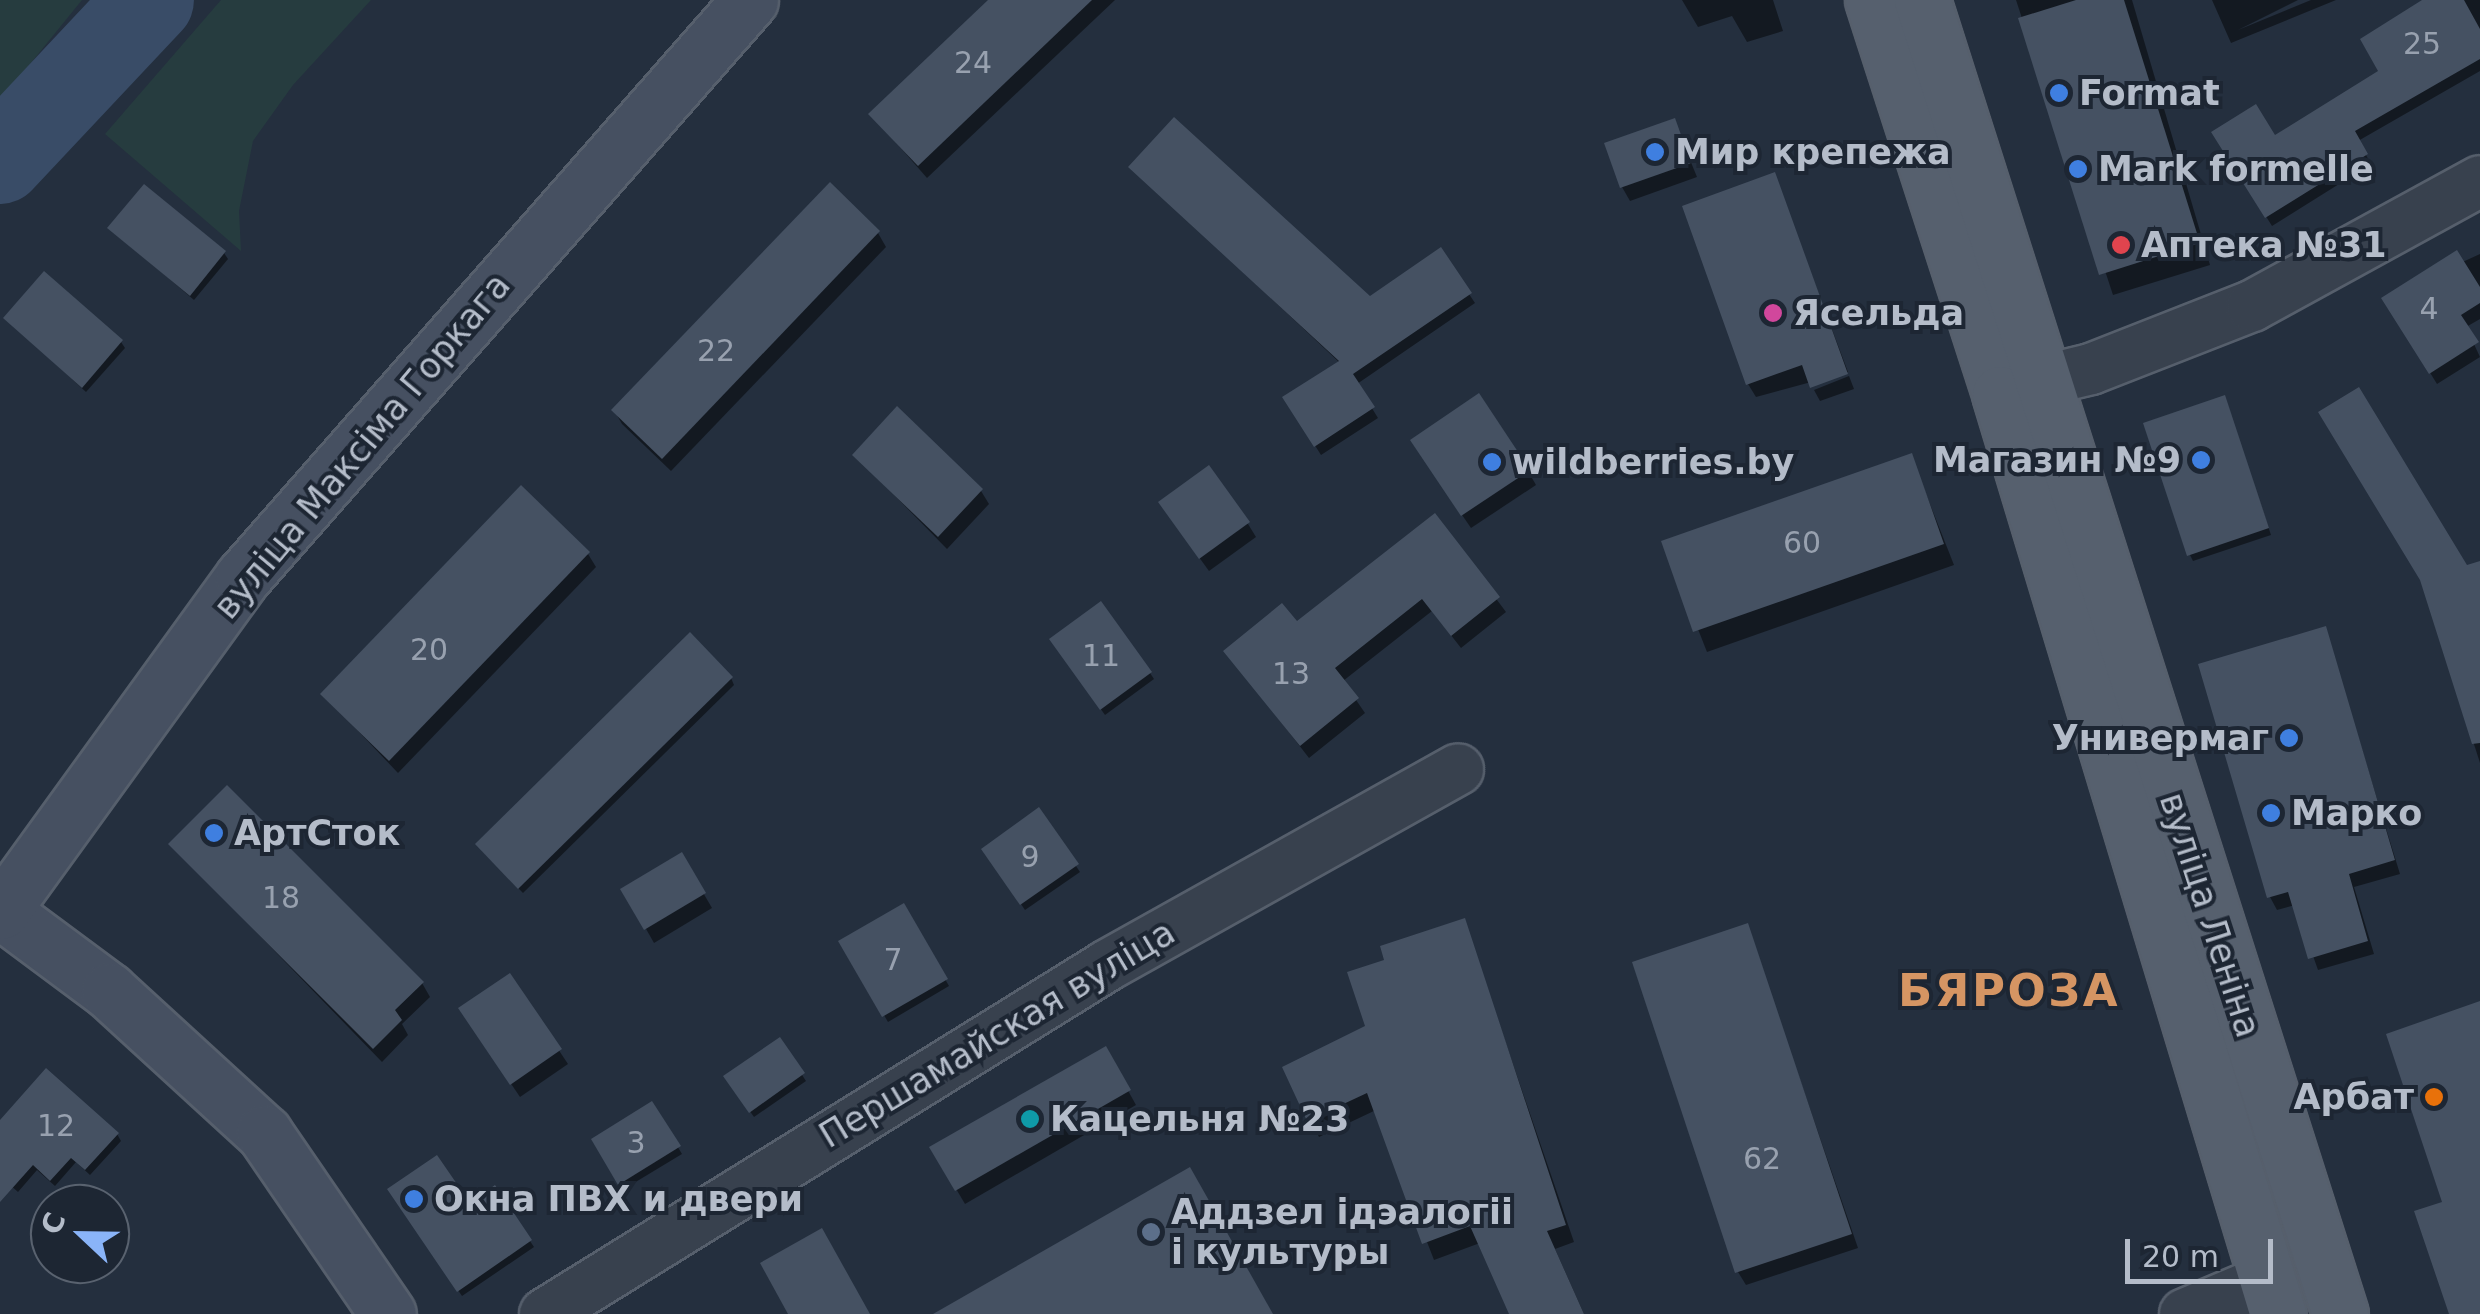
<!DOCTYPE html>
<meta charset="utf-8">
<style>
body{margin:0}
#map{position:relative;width:2480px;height:1314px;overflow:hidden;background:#242f3e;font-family:"DejaVu Sans",sans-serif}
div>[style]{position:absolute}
.green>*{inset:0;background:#263c3f}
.shadow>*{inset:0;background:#0007}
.river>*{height:88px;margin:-44px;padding:0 44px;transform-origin:44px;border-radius:44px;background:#394c67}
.building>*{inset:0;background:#455162}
.roads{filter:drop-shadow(2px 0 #565f6c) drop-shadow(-2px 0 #565f6c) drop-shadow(0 2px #565f6c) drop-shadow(0 -2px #565f6c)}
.street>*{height:50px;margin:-25px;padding:0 25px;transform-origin:25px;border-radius:25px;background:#38414e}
.secondary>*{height:55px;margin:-27.5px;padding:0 27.5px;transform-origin:27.5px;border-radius:27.5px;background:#465061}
.primary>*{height:55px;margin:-27.5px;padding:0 27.5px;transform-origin:27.5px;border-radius:27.5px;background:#56606e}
.dots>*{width:28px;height:28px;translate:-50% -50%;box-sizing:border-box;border:5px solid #1d2633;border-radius:50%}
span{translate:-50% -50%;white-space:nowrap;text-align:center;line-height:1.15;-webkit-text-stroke:8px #1d2633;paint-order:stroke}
.number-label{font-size:30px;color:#98a1af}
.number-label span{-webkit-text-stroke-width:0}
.poi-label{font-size:35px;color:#b4bcc9;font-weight:700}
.left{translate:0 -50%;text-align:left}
.right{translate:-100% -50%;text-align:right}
.street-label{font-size:35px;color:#b4bcc9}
.district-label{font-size:45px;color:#d59563;font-weight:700;letter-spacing:2.5px}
.north{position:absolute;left:30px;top:1184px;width:100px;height:100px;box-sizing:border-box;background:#1d2633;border:2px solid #59626f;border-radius:50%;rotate:292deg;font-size:28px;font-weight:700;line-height:40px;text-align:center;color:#b4bcc9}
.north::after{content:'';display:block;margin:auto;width:35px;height:45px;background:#8ab4f8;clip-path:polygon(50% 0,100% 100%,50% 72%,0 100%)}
.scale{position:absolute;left:2125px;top:1239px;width:148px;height:45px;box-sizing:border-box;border:5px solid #b4bcc9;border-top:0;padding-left:12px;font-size:30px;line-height:35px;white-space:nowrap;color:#b4bcc9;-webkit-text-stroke:8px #1d2633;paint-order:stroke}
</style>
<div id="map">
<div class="green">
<div style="clip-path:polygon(0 0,82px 0,0 101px)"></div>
<div style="clip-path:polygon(221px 0,371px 0,293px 85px,253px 141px,239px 211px,241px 251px,105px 134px)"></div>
</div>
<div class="shadow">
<div style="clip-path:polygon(992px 0,1115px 0,927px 178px,871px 114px)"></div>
<div style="clip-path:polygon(1682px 0,1773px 0,1783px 31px,1747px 42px,1732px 16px,1698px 27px)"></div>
<div style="clip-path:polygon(2016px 0,2132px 0,2210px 265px,2113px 295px)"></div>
<div style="clip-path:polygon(2212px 0,2298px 0,2238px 30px,2311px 0,2336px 0,2231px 43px)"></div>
<div style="clip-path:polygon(2427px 0,2480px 0,2480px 71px,2358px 141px,2371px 164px,2272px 226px,2214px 133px,2274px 139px,2382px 72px)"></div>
<div style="clip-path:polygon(1674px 121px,1697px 177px,1630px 201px,1622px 187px)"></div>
<div style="clip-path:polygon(1131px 167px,1369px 300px,1469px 294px,1475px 303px,1357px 384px,1378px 418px,1321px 455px,1285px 398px,1340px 363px)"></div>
<div style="clip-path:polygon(1774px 175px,1848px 372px,1756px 397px,1748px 384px)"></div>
<div style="clip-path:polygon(110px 228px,224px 253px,228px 259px,194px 300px)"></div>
<div style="clip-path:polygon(878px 233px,886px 247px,671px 471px,622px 424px,614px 410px)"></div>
<div style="clip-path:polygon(2480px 254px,2480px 319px,2466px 327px,2480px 357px,2437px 384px,2384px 298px)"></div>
<div style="clip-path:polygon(6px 318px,121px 342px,125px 348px,86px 392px)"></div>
<div style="clip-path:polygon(1849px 376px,1854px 389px,1820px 401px,1814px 390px)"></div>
<div style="clip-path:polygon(2227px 405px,2271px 535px,2193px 561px,2190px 555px)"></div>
<div style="clip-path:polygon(855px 455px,981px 491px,989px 504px,947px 549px)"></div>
<div style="clip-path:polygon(1421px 455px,1528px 471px,1536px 485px,1471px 528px)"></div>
<div style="clip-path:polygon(1911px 456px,1954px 565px,1707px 652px,1664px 543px)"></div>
<div style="clip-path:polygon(1169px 516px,1248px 524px,1256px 537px,1209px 571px)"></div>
<div style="clip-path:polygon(1435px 517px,1506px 612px,1461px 648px,1432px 611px,1343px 681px,1365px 713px,1309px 758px,1226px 651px,1296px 625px)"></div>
<div style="clip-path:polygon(588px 554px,596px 567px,398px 773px,323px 694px)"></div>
<div style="clip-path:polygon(2480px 564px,2480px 763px,2422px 581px)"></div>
<div style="clip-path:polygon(2325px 629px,2400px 874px,2354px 887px,2374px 954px,2318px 970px,2295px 905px,2277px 910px,2270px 897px,2201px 666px)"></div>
<div style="clip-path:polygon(1056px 646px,1150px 673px,1154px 679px,1105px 715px)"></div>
<div style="clip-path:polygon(731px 678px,734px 685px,523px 893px,482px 851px)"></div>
<div style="clip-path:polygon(1039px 811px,1080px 872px,1025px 910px,984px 850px)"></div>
<div style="clip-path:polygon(171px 844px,422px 983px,430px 997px,402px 1024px,408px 1035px,382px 1062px)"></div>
<div style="clip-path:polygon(681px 855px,712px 908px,654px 943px,624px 890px)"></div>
<div style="clip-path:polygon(903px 906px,949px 986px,888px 1022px,841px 942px)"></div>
<div style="clip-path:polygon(1464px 921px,1574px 1242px,1555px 1249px,1584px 1314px,1512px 1314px,1480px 1243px,1434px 1260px,1376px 1110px,1319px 1137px,1285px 1068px,1368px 1027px,1387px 962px)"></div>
<div style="clip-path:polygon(1747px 926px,1858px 1248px,1746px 1285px,1738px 1272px)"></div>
<div style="clip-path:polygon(510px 977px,568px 1064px,520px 1097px,470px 1023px)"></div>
<div style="clip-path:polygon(779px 1040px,806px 1081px,754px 1117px,730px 1083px)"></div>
<div style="clip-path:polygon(1105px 1049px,1136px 1105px,965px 1204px,932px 1148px)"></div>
<div style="clip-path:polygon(652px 1104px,682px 1154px,624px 1189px,594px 1140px)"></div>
<div style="clip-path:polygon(0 1124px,117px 1134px,121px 1141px,90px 1175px,76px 1162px,55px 1186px,37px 1170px,18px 1192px,0 1176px)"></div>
<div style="clip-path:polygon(495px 1189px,534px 1247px,462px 1296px,390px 1190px,469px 1206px)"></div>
</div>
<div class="river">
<div style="left:0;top:160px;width:219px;rotate:-46.8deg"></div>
</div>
<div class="building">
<div style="clip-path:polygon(988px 0,1092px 0,918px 166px,868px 114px)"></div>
<div style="clip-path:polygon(2076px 0,2124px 0,2200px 243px,2099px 275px,2018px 18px)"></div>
<div style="clip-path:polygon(2422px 0,2464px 0,2480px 29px,2480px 59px,2355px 131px,2368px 154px,2265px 218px,2211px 132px,2256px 104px,2275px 135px,2378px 71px,2360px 39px)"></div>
<div style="clip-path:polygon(1174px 117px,1370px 296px,1441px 247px,1472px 293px,1353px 374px,1375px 407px,1314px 447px,1282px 397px,1339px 361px,1128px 167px)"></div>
<div style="clip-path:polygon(1675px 118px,1691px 163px,1620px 188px,1604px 143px)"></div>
<div style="clip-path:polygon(1775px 172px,1848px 374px,1810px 388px,1802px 365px,1746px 385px,1682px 206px)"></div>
<div style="clip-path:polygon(830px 182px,880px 231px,662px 459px,611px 410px)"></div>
<div style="clip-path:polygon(144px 184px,226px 251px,190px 296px,107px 228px)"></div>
<div style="clip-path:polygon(2457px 250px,2480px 287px,2480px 303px,2461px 315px,2479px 342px,2429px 374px,2381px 298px)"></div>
<div style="clip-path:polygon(44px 271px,123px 340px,82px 388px,3px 318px)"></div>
<div style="clip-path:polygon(2359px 387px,2467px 565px,2480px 561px,2480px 743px,2472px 744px,2420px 580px,2318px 412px)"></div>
<div style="clip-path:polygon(1479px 393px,1530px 470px,1461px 516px,1410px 440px)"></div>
<div style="clip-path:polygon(2225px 395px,2269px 528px,2187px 556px,2143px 423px)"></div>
<div style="clip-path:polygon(897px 406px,983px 489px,938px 537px,852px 455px)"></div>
<div style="clip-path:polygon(1912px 453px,1944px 544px,1693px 632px,1661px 541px)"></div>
<div style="clip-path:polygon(1209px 465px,1250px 522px,1199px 559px,1158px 502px)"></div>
<div style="clip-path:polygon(521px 485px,590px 552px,389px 761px,320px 694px)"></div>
<div style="clip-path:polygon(1435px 513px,1500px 597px,1451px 636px,1422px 599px,1335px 668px,1359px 698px,1300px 746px,1223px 651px,1282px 603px,1297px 621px)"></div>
<div style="clip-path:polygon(1101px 601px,1152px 672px,1100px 710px,1049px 639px)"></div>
<div style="clip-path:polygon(2326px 626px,2395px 860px,2349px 874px,2368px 941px,2308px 959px,2288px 892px,2267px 898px,2198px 664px)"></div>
<div style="clip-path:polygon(690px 632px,733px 677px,518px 889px,475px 844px)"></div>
<div style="clip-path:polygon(227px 785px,424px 982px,395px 1010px,402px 1020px,373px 1049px,168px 844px)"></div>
<div style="clip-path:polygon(1039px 807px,1079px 864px,1020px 905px,981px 849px)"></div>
<div style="clip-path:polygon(682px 852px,706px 893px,644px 930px,620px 889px)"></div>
<div style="clip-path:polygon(904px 903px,948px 979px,882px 1017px,838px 941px)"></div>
<div style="clip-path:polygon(1465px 918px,1566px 1225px,1547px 1231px,1584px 1314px,1509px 1314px,1470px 1226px,1422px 1244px,1367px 1093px,1307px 1121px,1282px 1067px,1365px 1026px,1347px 972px,1384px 960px,1380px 946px)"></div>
<div style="clip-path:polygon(1748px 923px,1852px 1234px,1735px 1273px,1632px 962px)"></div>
<div style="clip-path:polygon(510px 973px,562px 1049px,510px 1085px,458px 1008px)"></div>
<div style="clip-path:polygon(2480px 1001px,2480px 1314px,2449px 1314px,2414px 1211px,2442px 1202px,2386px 1034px)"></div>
<div style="clip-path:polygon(780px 1037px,805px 1073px,749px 1113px,723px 1076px)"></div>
<div style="clip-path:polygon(1106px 1046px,1131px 1090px,955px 1191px,929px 1147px)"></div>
<div style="clip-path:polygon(46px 1068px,119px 1133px,85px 1170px,71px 1158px,50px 1181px,33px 1165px,0 1202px,0 1120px)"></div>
<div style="clip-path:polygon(652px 1101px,681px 1146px,618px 1185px,591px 1139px)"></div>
<div style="clip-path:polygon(437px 1155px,470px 1203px,495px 1185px,532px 1240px,457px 1292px,387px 1189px)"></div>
<div style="clip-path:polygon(1190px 1167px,1273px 1314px,933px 1314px)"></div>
<div style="clip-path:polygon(822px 1228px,870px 1314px,788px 1314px,760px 1263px)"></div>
</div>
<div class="roads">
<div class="street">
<div style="left:2041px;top:381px;width:51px;rotate:-13.5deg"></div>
<div style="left:2091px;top:369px;width:173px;rotate:-21.4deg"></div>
<div style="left:2252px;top:306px;width:260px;rotate:-28.7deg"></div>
<div style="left:545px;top:1314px;width:662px;rotate:-31.79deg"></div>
<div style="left:1108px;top:965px;width:401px;rotate:-29.2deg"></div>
<div style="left:2185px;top:1314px;width:88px;rotate:-22.8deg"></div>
</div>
<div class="secondary">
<div style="left:0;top:910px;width:136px;rotate:36.6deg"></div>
<div style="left:109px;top:991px;width:210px;rotate:42.5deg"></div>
<div style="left:264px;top:1133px;width:219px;rotate:55.6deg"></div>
<div style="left:1px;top:911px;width:412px;rotate:-54.1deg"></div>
<div style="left:243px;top:577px;width:768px;rotate:-48.69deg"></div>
</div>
<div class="primary">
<div style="left:1873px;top:0;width:414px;rotate:72.1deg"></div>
<div style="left:2000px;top:394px;width:961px;rotate:73.19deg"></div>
<div style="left:1922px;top:0;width:1379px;rotate:72.35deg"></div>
</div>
</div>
<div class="dots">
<div style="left:2059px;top:93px;background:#3f7fe0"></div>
<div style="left:1655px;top:152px;background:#3f7fe0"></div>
<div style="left:2078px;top:169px;background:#3f7fe0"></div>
<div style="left:2121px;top:245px;background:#e0444e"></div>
<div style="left:1773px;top:313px;background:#d1479c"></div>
<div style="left:2201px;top:460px;background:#3f7fe0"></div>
<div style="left:1492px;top:462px;background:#3f7fe0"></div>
<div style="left:2289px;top:738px;background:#3f7fe0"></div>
<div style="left:2271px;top:813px;background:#3f7fe0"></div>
<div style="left:214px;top:833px;background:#3f7fe0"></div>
<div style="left:2434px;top:1097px;background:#e8710a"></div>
<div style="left:1030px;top:1119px;background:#0f9aa8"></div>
<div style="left:414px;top:1199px;background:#3f7fe0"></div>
<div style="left:1151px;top:1232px;background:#5c6f8a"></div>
</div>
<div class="number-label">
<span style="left:2422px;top:44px">25</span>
<span style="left:973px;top:63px">24</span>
<span style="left:2429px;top:309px">4</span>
<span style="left:716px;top:351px">22</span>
<span style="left:1802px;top:543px">60</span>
<span style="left:429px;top:650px">20</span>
<span style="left:1101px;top:656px">11</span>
<span style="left:1291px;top:674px">13</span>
<span style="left:1030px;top:857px">9</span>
<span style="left:281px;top:898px">18</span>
<span style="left:893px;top:960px">7</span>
<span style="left:56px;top:1126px">12</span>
<span style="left:636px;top:1143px">3</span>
<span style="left:1762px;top:1159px">62</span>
</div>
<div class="poi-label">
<span class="left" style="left:2079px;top:93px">Format</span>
<span class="left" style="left:1675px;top:152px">Мир крепежа</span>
<span class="left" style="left:2098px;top:169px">Mark formelle</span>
<span class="left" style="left:2141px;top:245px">Аптека №31</span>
<span class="left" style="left:1793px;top:313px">Ясельда</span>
<span class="right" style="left:2181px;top:460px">Магазин №9</span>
<span class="left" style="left:1512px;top:462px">wildberries.by</span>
<span class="right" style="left:2269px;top:738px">Универмаг</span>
<span class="left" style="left:2291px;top:813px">Марко</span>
<span class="left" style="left:234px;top:833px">АртСток</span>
<span class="right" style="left:2414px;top:1097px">Арбат</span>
<span class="left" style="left:1050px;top:1119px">Кацельня №23</span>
<span class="left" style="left:434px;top:1199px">Окна ПВХ и двери</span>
<span class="left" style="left:1171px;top:1232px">Аддзел ідэалогіі<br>і культуры</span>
</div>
<div class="street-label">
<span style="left:362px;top:446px;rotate:-50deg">вуліца Максіма Горкага</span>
<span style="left:2210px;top:915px;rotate:72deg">вуліца Леніна</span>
<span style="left:997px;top:1034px;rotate:-31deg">Першамайская вуліца</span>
</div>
<div class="district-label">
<span style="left:2009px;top:991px">БЯРОЗА</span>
</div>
<div class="north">С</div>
<div class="scale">20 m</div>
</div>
